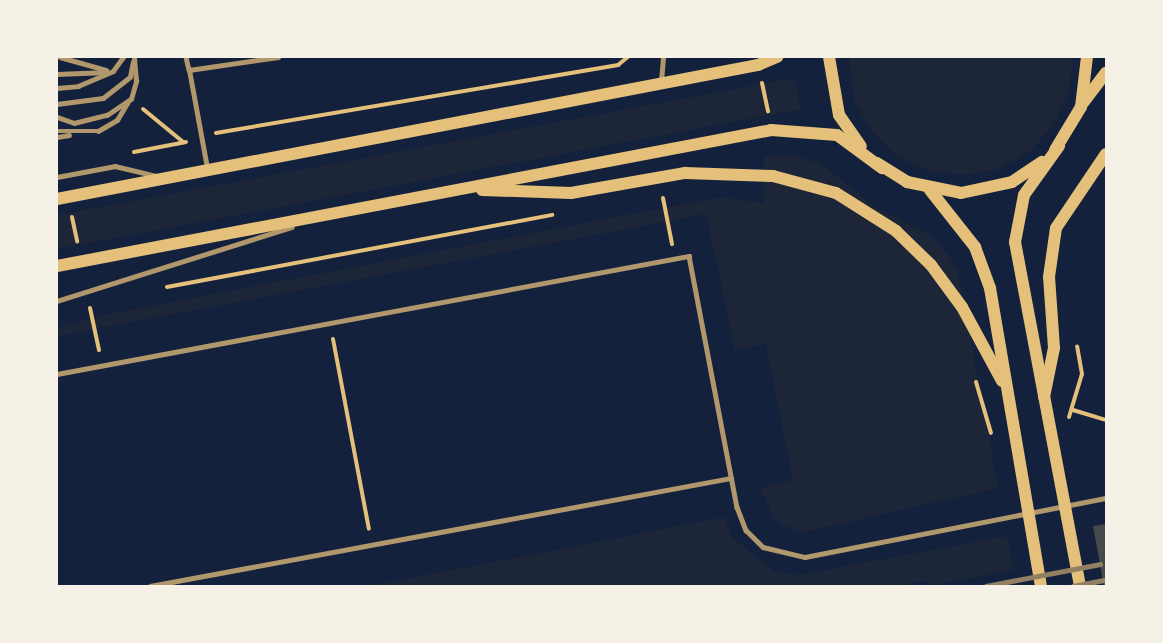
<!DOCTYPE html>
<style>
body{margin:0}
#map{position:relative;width:1163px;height:643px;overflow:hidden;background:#14213d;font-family:Georgia,serif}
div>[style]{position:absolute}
.green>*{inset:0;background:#1d2539}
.building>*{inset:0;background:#48494c}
.path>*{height:4px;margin:-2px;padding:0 2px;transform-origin:2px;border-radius:2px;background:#e5c07b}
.service>*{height:4.5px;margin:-2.25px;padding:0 2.25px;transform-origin:2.25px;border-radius:2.25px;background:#b1986c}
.secondary>*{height:12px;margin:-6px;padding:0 6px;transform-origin:6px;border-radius:6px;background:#e5c07b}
.rail>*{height:4.5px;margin:-2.25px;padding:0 2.25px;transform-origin:2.25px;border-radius:2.25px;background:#918062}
span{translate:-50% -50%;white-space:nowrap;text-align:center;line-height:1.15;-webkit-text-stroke:4.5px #f6f1e7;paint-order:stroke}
.frame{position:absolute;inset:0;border:58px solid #f6f1e7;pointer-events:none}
</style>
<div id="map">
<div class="green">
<div style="clip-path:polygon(849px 57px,1073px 57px,1073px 59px,1068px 94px,1053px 126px,1029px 152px,998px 169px,964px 175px,929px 171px,897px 156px,872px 131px,854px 101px)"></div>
<div style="clip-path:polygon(794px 78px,801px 109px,57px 249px,57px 215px)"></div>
<div style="clip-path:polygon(790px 155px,820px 163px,875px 207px,930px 235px,948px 254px,958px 271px,998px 488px,800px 533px,775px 520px,760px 488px,793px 480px,766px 344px,735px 350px,706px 214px,57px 336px,57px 328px,99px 316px,721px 197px,763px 203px,764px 157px)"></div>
<div style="clip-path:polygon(724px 517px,732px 538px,774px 571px,798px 575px,1007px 536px,1014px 570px,936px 585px,924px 581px,894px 586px,371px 586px)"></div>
</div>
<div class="building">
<div style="clip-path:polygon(1106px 524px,1106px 586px,1104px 586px,1093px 526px)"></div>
</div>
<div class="path">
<div style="left:762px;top:83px;width:29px;rotate:78deg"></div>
<div style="left:143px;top:109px;width:52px;rotate:39.5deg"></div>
<div style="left:216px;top:133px;width:408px;rotate:-9.6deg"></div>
<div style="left:618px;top:65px;width:13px;rotate:-39deg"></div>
<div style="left:134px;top:152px;width:53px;rotate:-10.9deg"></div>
<div style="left:663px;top:198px;width:47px;rotate:78.9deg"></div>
<div style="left:72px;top:217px;width:25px;rotate:78deg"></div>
<div style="left:167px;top:287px;width:392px;rotate:-10.6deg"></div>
<div style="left:90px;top:308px;width:43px;rotate:77.9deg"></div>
<div style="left:333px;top:339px;width:193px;rotate:79.3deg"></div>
<div style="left:976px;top:382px;width:53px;rotate:73.6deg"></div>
<div style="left:1073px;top:410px;width:34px;rotate:17deg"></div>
<div style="left:1069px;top:417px;width:45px;rotate:-73.2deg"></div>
<div style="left:1082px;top:374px;width:28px;rotate:-100deg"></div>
</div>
<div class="service">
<div style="left:60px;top:57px;width:48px;rotate:15.8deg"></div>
<div style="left:186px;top:57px;width:13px;rotate:77deg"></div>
<div style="left:57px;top:74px;width:50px;rotate:-2.3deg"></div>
<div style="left:661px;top:81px;width:24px;rotate:-85deg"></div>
<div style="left:57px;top:88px;width:21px;rotate:-5deg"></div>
<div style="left:78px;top:86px;width:38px;rotate:-23deg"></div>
<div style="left:113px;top:71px;width:17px;rotate:-54deg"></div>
<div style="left:57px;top:104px;width:46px;rotate:-7.4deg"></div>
<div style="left:103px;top:98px;width:34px;rotate:-38deg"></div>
<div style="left:130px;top:77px;width:15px;rotate:-79deg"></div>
<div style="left:57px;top:117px;width:18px;rotate:19deg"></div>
<div style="left:74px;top:123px;width:34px;rotate:-14deg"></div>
<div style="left:107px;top:115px;width:29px;rotate:-34deg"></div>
<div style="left:131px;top:99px;width:19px;rotate:-74deg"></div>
<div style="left:136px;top:81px;width:24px;rotate:-95deg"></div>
<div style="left:57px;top:131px;width:41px"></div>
<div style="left:98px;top:131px;width:22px;rotate:-30deg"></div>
<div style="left:117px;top:120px;width:21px;rotate:-59deg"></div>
<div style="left:57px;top:137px;width:12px;rotate:-9deg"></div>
<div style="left:207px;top:168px;width:100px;rotate:-100.4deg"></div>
<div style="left:189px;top:70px;width:90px;rotate:-8.3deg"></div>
<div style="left:57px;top:177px;width:59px;rotate:-10.7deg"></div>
<div style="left:115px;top:166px;width:43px;rotate:13.4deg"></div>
<div style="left:57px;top:301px;width:246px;rotate:-17.5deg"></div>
<div style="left:57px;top:374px;width:643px;rotate:-10.58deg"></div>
<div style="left:689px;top:256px;width:256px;rotate:79.2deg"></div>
<div style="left:737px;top:507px;width:25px;rotate:69deg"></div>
<div style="left:746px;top:530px;width:24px;rotate:45deg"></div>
<div style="left:763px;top:547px;width:43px;rotate:13.4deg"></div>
<div style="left:805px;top:557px;width:307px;rotate:-11.1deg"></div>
<div style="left:150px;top:586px;width:591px;rotate:-10.53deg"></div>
</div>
<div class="secondary">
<div style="left:829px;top:57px;width:59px;rotate:80.2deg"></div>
<div style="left:839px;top:115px;width:38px;rotate:55deg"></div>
<div style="left:1083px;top:103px;width:38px;rotate:-53deg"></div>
<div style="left:1059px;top:146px;width:60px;rotate:125.5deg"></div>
<div style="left:1024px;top:195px;width:48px;rotate:100.8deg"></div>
<div style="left:1015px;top:242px;width:350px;rotate:79.3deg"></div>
<div style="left:1055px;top:150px;width:50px;rotate:-58.8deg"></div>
<div style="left:1081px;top:107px;width:50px;rotate:-83.2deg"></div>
<div style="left:877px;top:163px;width:36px;rotate:32deg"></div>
<div style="left:907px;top:182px;width:55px;rotate:11.5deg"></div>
<div style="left:961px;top:193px;width:52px;rotate:-12.2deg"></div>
<div style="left:1012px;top:182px;width:36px;rotate:-34deg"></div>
<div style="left:482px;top:190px;width:89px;rotate:1.9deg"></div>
<div style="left:571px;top:193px;width:116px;rotate:-10deg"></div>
<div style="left:685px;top:173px;width:88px;rotate:2deg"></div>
<div style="left:773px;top:176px;width:65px;rotate:15.1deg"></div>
<div style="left:836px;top:193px;width:71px;rotate:32.3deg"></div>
<div style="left:896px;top:231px;width:49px;rotate:44.2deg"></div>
<div style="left:931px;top:265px;width:52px;rotate:53.6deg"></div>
<div style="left:962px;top:307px;width:84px;rotate:61.6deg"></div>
<div style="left:930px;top:190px;width:73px;rotate:51.7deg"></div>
<div style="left:975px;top:247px;width:44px;rotate:69.9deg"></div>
<div style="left:990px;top:288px;width:302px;rotate:80.3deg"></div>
<div style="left:57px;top:199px;width:714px;rotate:-10.82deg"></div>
<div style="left:758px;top:65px;width:21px;rotate:-23deg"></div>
<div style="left:57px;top:266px;width:727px;rotate:-10.78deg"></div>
<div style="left:771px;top:130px;width:66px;rotate:4.3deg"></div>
<div style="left:837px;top:135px;width:56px;rotate:36.3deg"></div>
<div style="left:1044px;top:397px;width:50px;rotate:-78.5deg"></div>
<div style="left:1054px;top:348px;width:71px;rotate:-94deg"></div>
<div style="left:1049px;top:277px;width:49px;rotate:-81.9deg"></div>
<div style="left:1056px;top:228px;width:89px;rotate:-56deg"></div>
</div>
<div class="rail">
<div style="left:986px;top:586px;width:116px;rotate:-10.9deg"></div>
<div style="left:1073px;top:586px;width:31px;rotate:-11deg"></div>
</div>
<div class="frame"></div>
</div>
